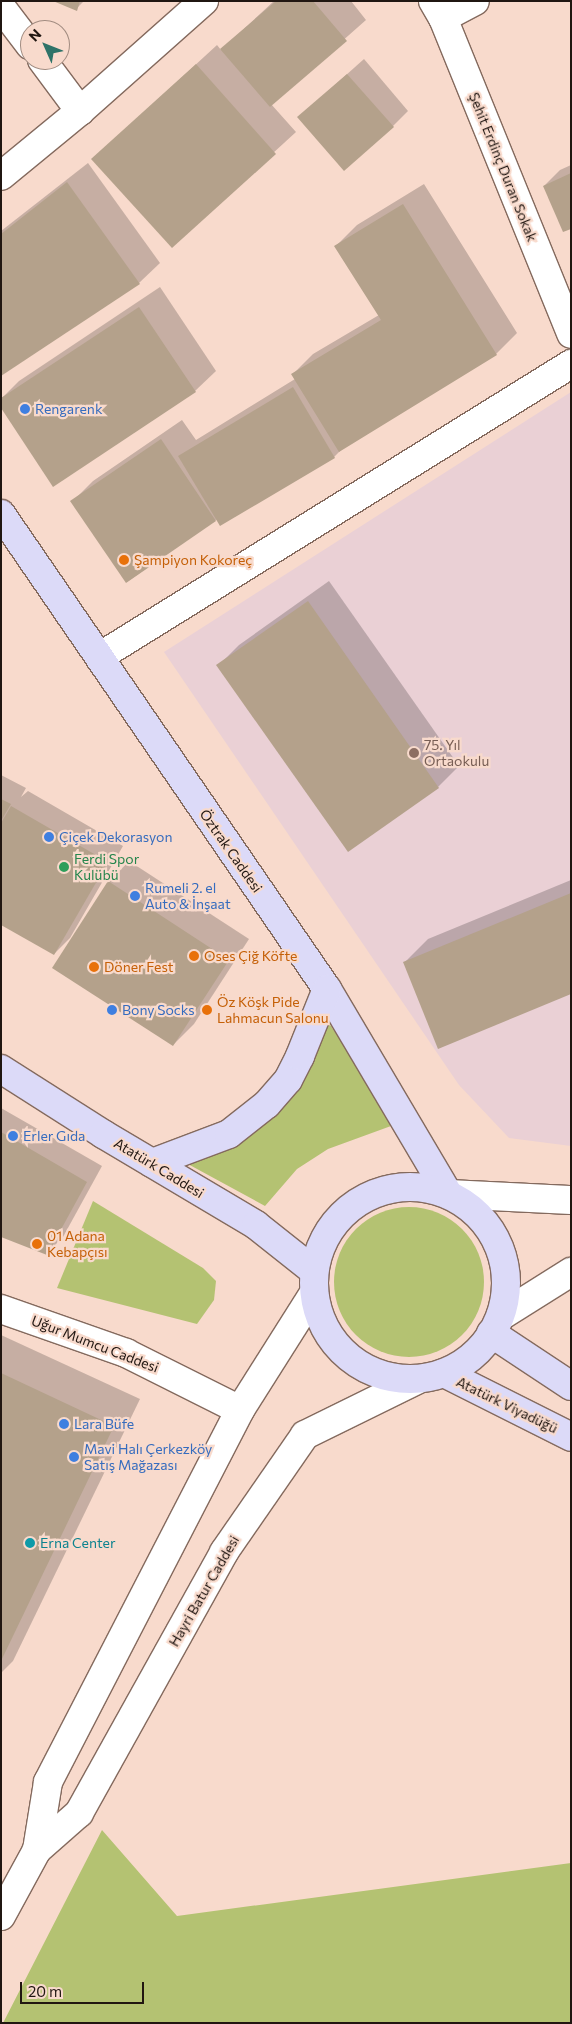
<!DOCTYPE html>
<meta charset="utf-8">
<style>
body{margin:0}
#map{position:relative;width:572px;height:2024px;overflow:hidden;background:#f8dacc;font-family:Commissioner,sans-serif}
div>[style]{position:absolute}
.education>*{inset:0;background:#ead0d5}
.green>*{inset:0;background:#b4c272}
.round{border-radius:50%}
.shadow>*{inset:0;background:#0003}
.building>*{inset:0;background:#b4a18b}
.roads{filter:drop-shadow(1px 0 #846a5e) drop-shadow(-1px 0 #846a5e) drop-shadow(0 1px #846a5e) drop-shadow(0 -1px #846a5e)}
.minor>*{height:28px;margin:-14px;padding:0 14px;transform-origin:14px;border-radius:14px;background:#fff}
.tertiary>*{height:28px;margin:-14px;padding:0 14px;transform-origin:14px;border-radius:14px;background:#fff}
.secondary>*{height:28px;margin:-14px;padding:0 14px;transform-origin:14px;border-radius:14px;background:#fff}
.primary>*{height:28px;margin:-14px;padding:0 14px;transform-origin:14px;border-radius:14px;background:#dcdaf8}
.primary>.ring{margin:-14px;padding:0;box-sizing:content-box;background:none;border:28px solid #dcdaf8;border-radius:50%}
.dots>*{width:14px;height:14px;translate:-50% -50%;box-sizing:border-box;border:2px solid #f8dacc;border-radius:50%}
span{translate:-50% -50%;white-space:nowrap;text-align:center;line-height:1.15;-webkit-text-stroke:4.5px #f8dacc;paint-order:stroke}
.street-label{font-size:14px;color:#201611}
.shop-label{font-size:14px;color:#366cbe}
.left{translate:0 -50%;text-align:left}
.food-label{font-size:14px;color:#c56008}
.education-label{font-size:14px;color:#785e54}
.leisure-label{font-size:14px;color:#27864d}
.culture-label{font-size:14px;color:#0d838f}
.frame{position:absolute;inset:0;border:2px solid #201611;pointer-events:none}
.north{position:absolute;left:20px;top:20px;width:50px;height:50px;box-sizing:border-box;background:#f8dacc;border:1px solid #a28c81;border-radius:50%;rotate:314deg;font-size:14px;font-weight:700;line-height:20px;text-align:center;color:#201611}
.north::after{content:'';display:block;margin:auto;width:18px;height:22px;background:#2e7368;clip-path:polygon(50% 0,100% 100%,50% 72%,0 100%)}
.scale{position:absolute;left:20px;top:1982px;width:124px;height:22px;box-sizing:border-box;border:2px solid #201611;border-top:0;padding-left:6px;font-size:15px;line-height:18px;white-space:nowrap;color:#201611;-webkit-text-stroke:4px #f8dacc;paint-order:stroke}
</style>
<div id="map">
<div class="education">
<div style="clip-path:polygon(571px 392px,571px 1146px,509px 1138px,459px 1085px,164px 652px)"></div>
</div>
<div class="green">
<div style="clip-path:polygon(326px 1019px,362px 1071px,391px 1126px,328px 1149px,297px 1169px,265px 1206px,186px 1163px,214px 1153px,252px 1134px,278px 1109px)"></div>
<div style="clip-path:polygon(93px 1201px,203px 1268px,216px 1281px,214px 1300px,197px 1324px,57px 1288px)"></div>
<div class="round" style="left:334px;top:1207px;width:150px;height:150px"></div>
<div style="clip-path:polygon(102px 1830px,177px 1916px,571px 1863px,571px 2023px,3px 2023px)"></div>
</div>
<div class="shadow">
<div style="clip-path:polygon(56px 1px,84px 1px,76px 9px)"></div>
<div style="clip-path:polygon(274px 1px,351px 1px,366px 20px,271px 104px,296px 132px,172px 246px,93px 159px,217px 45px,221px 50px)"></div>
<div style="clip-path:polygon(364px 59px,408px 111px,393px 126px,299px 117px)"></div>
<div style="clip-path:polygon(88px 163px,160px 263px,139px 283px,1px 375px,1px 231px)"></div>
<div style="clip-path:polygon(571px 165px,571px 228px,544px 186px,560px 170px)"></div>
<div style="clip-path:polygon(424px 184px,517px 333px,496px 354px,343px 448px,334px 457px,217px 519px,127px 582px,72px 502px,93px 481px,182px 420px,196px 440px,295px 379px,293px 374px,313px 354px,379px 315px,336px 246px,357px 225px)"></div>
<div style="clip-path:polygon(160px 287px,216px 371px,195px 391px,1px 399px,19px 381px)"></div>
<div style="clip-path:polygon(329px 581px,459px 766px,438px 787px,218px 666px,239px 645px)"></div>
<div style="clip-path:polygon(1px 775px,26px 788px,21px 797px,28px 791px,123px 846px,70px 938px,54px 954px,1px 923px)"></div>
<div style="clip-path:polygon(129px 861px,249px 939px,194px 1024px,173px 1045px,109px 882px)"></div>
<div style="clip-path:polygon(571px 880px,571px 993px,404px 963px,428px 939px)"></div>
<div style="clip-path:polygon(1px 1108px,102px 1166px,63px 1237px,47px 1253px,1px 1236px)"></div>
<div style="clip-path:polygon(1px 1335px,140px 1399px,13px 1661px,1px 1673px)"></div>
</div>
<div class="building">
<div style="clip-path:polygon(53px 1px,80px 1px,77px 11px)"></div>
<div style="clip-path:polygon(276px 1px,313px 1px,347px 41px,270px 107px,220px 49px)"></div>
<div style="clip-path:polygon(196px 64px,276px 154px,172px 248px,91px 159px)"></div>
<div style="clip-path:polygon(347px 74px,394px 127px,344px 171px,297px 117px)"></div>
<div style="clip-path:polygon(571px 173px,571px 229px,563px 232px,543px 186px)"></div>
<div style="clip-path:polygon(67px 182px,140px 284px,1px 376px,1px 234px)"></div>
<div style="clip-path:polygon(403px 204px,497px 355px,339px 452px,291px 374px,381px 320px,334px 246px)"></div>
<div style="clip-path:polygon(139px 307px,196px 392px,53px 487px,1px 408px,1px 398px)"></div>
<div style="clip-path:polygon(293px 387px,335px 458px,220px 526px,178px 456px)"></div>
<div style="clip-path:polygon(161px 439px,216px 521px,126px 583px,70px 501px)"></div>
<div style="clip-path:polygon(308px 601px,439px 788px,348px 852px,216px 665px)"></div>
<div style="clip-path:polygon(1px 799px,11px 804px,1px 821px)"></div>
<div style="clip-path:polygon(11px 806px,108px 862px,54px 955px,1px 925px,1px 823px)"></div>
<div style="clip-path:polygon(108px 881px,229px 960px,173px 1046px,52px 968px)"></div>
<div style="clip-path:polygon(571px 893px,571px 994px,438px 1049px,403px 962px)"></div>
<div style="clip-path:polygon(1px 1132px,87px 1182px,47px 1255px,1px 1237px)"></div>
<div style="clip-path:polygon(1px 1373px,114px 1426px,1px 1661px)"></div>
</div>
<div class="roads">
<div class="minor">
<div style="left:433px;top:1px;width:20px;rotate:60deg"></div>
<div style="left:443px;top:18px;width:341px;rotate:67.9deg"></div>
<div style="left:1px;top:7px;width:48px;rotate:52.7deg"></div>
<div style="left:443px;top:18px;width:36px;rotate:-28deg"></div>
<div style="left:42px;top:60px;width:64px;rotate:53.3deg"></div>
<div style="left:1px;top:176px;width:102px;rotate:-39.4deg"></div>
<div style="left:80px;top:111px;width:166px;rotate:-41.6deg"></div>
<div style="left:99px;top:657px;width:556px;rotate:-31.83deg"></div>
</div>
<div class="tertiary">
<div style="left:1px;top:1309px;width:133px;rotate:19.4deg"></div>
<div style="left:126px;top:1353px;width:127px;rotate:26.6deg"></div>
</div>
<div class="secondary">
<div style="left:448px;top:1194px;width:123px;rotate:2.8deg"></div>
<div style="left:501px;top:1316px;width:83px;rotate:-32.2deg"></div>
<div style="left:37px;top:1850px;width:69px;rotate:-80.8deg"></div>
<div style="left:48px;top:1782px;width:419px;rotate:-62.7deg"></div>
<div style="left:240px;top:1410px;width:138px;rotate:-57.7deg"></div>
<div style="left:1px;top:1916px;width:75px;rotate:-61.4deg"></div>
<div style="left:37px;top:1850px;width:56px;rotate:-41.4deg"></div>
<div style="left:79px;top:1813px;width:299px;rotate:-60.9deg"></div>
<div style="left:224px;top:1552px;width:142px;rotate:-55.3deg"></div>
<div style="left:305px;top:1435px;width:125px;rotate:-26.2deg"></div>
</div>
<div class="primary">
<div style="left:1px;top:514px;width:576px;rotate:55.54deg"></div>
<div style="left:327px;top:989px;width:238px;rotate:59.4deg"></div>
<div style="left:1px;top:1069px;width:121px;rotate:32.5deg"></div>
<div style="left:103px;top:1134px;width:178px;rotate:30.7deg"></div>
<div style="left:256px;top:1225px;width:74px;rotate:38.4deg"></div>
<div style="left:152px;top:1163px;width:82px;rotate:-20.6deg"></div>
<div style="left:229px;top:1134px;width:48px;rotate:-38.3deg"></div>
<div style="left:267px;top:1104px;width:32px;rotate:-49deg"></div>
<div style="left:288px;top:1080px;width:27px;rotate:-63deg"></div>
<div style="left:300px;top:1056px;width:72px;rotate:-68.1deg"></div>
<div class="ring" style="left:314px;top:1187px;width:164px;height:164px"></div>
<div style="left:491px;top:1333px;width:96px;rotate:33.5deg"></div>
<div style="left:444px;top:1373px;width:142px;rotate:26.7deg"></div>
</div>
</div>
<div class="dots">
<div style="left:25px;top:409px;background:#3f7fe0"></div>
<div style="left:124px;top:560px;background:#e8710a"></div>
<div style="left:414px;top:753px;background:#8d6e63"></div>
<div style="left:49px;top:837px;background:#3f7fe0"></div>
<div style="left:64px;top:867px;background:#2e9e5b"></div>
<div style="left:135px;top:896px;background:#3f7fe0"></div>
<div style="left:194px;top:956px;background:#e8710a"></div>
<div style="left:94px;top:967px;background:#e8710a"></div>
<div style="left:112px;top:1010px;background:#3f7fe0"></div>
<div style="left:207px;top:1010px;background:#e8710a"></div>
<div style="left:13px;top:1136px;background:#3f7fe0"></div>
<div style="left:37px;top:1244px;background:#e8710a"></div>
<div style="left:64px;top:1424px;background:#3f7fe0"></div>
<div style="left:74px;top:1457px;background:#3f7fe0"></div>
<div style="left:30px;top:1543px;background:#0f9aa8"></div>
</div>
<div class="street-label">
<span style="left:503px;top:167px;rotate:68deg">Şehit Erdinç Duran Sokak</span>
<span style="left:231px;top:851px;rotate:55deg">Öztrak Caddesi</span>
<span style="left:159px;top:1168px;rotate:31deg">Atatürk Caddesi</span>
<span style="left:95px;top:1344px;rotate:21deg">Uğur Mumcu Caddesi</span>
<span style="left:507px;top:1405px;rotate:26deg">Atatürk Viyadüğü</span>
<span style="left:204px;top:1591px;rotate:-60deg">Hayri Batur Caddesi</span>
</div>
<div class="shop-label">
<span class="left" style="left:35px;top:409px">Rengarenk</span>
<span class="left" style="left:59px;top:837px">Çiçek Dekorasyon</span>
<span class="left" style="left:145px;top:896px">Rumeli 2. el<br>Auto &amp; İnşaat</span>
<span class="left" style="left:122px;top:1010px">Bony Socks</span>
<span class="left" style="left:23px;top:1136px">Erler Gıda</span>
<span class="left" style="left:74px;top:1424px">Lara Büfe</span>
<span class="left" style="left:84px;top:1457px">Mavi Halı Çerkezköy<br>Satış Mağazası</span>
</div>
<div class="food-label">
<span class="left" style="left:134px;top:560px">Şampiyon Kokoreç</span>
<span class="left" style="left:204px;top:956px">Oses Çiğ Köfte</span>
<span class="left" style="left:104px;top:967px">Döner Fest</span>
<span class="left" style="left:217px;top:1010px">Öz Köşk Pide<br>Lahmacun Salonu</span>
<span class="left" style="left:47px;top:1244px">01 Adana<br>Kebapçısı</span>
</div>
<div class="education-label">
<span class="left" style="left:424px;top:753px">75. Yıl<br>Ortaokulu</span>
</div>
<div class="leisure-label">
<span class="left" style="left:74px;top:867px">Ferdi Spor<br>Kulübü</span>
</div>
<div class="culture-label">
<span class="left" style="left:40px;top:1543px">Erna Center</span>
</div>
<div class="frame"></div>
<div class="north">N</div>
<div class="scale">20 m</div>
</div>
